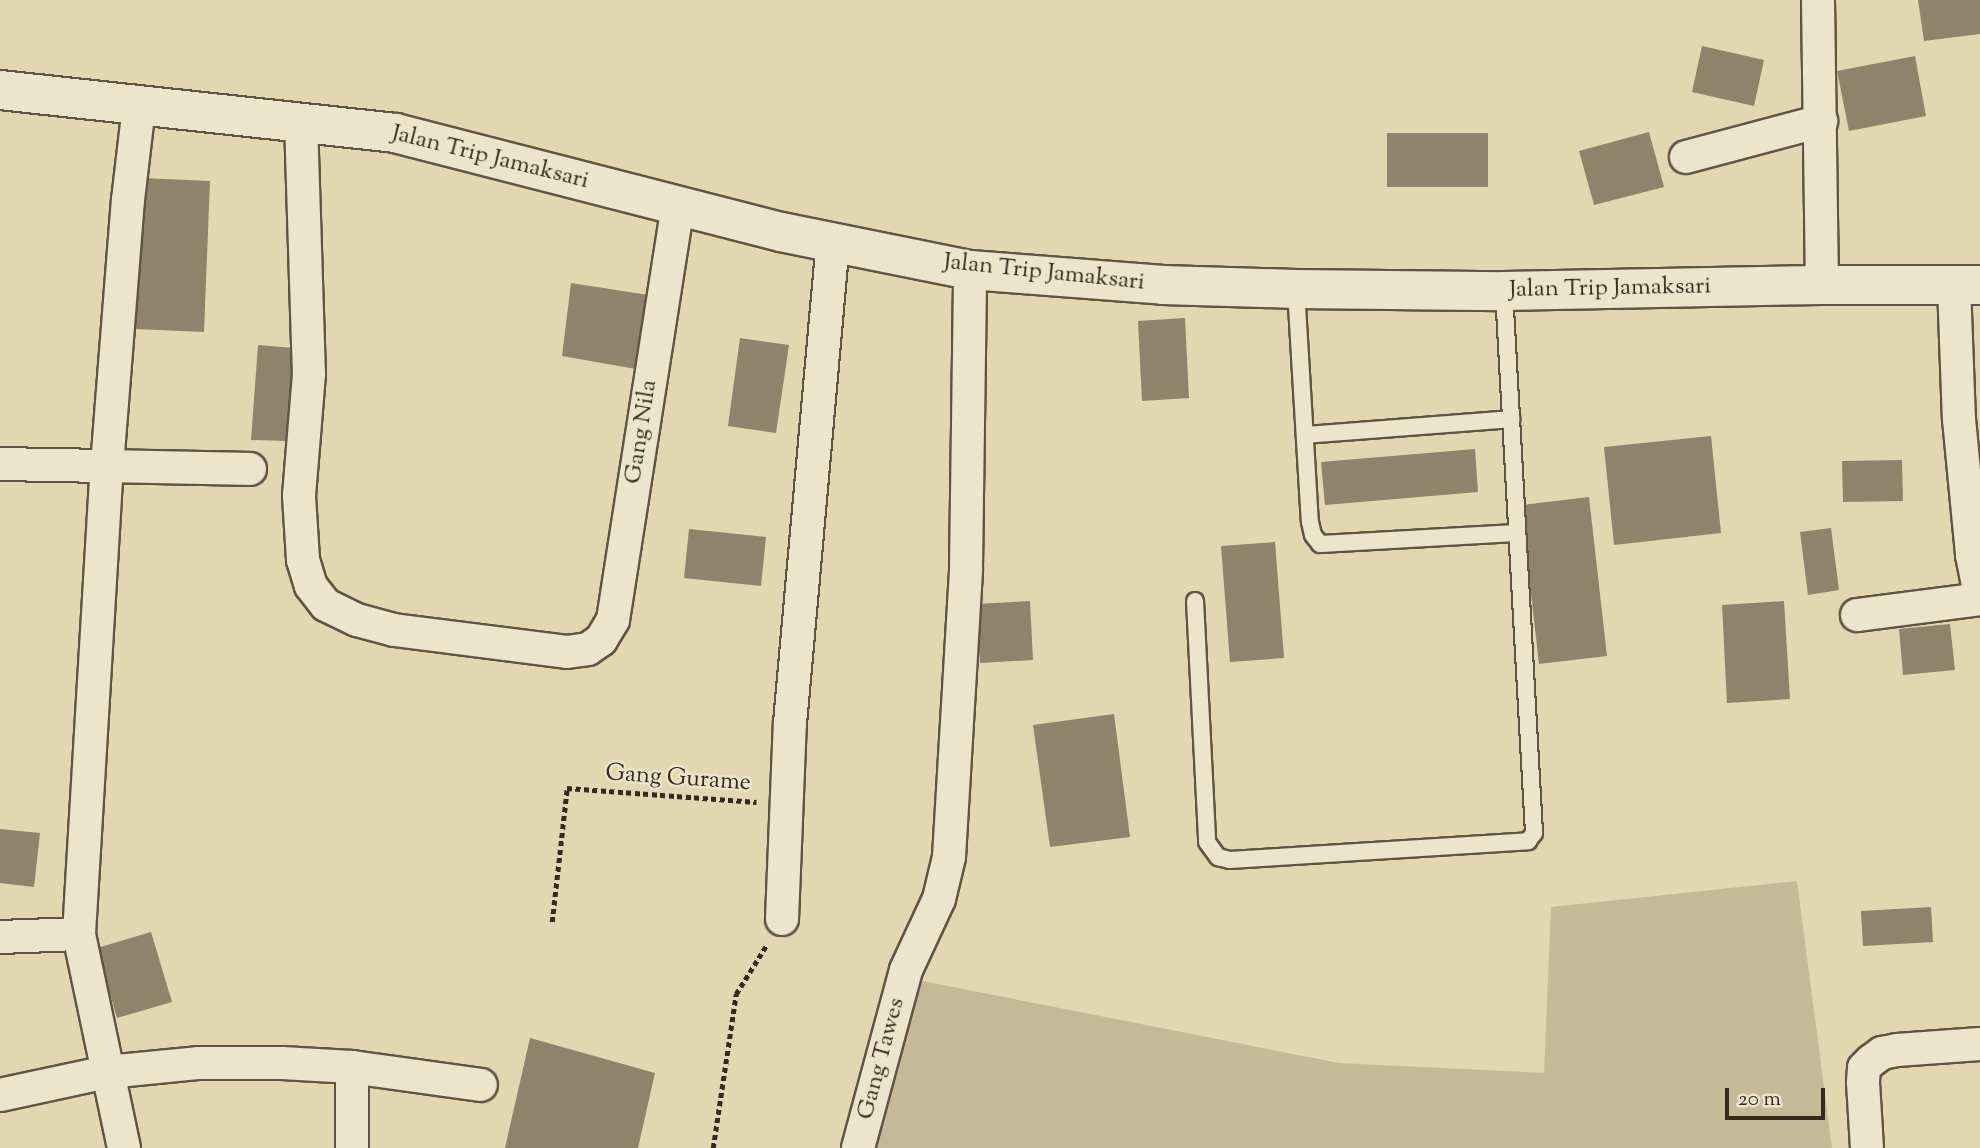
<!DOCTYPE html>
<style>
body{margin:0}
#map{position:relative;width:1980px;height:1148px;overflow:hidden;background:#e2d7b1;font-family:"Sorts Mill Goudy",serif}
div>[style]{position:absolute}
.green>*{inset:0;background:#c5b998}
.building>*{inset:0;background:#8f836b}
.path>*{height:4.5px;margin-top:-2.25px;transform-origin:0;background:repeating-linear-gradient(90deg,#36291f 0 5px,transparent 0 8.5px)}
.roads{filter:drop-shadow(2px 0 #615444) drop-shadow(-2px 0 #615444) drop-shadow(0 2px #615444) drop-shadow(0 -2px #615444)}
.service>*{height:16px;margin:-8px;padding:0 8px;transform-origin:8px;border-radius:8px;background:#ece5cc}
.minor>*{height:32px;margin:-16px;padding:0 16px;transform-origin:16px;border-radius:16px;background:#ece5cc}
.secondary>*{height:38px;margin:-19px;padding:0 19px;transform-origin:19px;border-radius:19px;background:#ece5cc}
span{translate:-50% -50%;white-space:nowrap;text-align:center;line-height:1.15;-webkit-text-stroke:5px #ece5cc;paint-order:stroke}
.street-label{font-size:24px;color:#36291f}
.scale{position:absolute;left:1725px;top:1088px;width:100px;height:32px;box-sizing:border-box;border:4px solid #36291f;border-top:0;padding-left:9px;font-size:21px;line-height:24px;white-space:nowrap;color:#36291f;-webkit-text-stroke:5px #ece5cc;paint-order:stroke}
</style>
<div id="map">
<div class="green">
<div style="clip-path:polygon(1797px 881px,1832px 1148px,866px 1148px,902px 977px,1339px 1063px,1544px 1073px,1551px 907px)"></div>
</div>
<div class="building">
<div style="clip-path:polygon(1918px 0,1980px 0,1980px 34px,1924px 41px)"></div>
<div style="clip-path:polygon(1702px 46px,1764px 60px,1754px 106px,1692px 92px)"></div>
<div style="clip-path:polygon(1915px 56px,1926px 116px,1849px 131px,1837px 71px)"></div>
<div style="clip-path:polygon(1649px 132px,1664px 187px,1594px 205px,1579px 151px)"></div>
<div style="clip-path:polygon(1387px 133px,1488px 133px,1488px 187px,1387px 187px)"></div>
<div style="clip-path:polygon(142px 178px,210px 181px,204px 332px,135px 329px)"></div>
<div style="clip-path:polygon(571px 283px,661px 297px,647px 371px,562px 356px)"></div>
<div style="clip-path:polygon(1185px 318px,1189px 398px,1142px 401px,1138px 321px)"></div>
<div style="clip-path:polygon(740px 338px,789px 345px,776px 433px,728px 426px)"></div>
<div style="clip-path:polygon(258px 345px,294px 348px,287px 441px,251px 440px)"></div>
<div style="clip-path:polygon(1711px 436px,1721px 533px,1614px 545px,1604px 447px)"></div>
<div style="clip-path:polygon(1475px 449px,1478px 492px,1325px 505px,1321px 462px)"></div>
<div style="clip-path:polygon(1902px 460px,1903px 501px,1843px 502px,1842px 461px)"></div>
<div style="clip-path:polygon(1589px 497px,1607px 656px,1539px 664px,1521px 505px)"></div>
<div style="clip-path:polygon(1831px 528px,1839px 590px,1808px 595px,1800px 532px)"></div>
<div style="clip-path:polygon(689px 529px,766px 537px,761px 586px,684px 578px)"></div>
<div style="clip-path:polygon(1275px 542px,1284px 658px,1230px 662px,1221px 546px)"></div>
<div style="clip-path:polygon(1030px 601px,1033px 660px,980px 663px,976px 604px)"></div>
<div style="clip-path:polygon(1784px 601px,1790px 699px,1727px 703px,1722px 605px)"></div>
<div style="clip-path:polygon(1950px 624px,1955px 670px,1903px 675px,1899px 629px)"></div>
<div style="clip-path:polygon(1114px 714px,1130px 837px,1050px 847px,1033px 725px)"></div>
<div style="clip-path:polygon(0 829px,40px 833px,34px 887px,0 883px)"></div>
<div style="clip-path:polygon(1931px 907px,1933px 942px,1863px 946px,1861px 911px)"></div>
<div style="clip-path:polygon(151px 932px,172px 1002px,117px 1018px,97px 948px)"></div>
<div style="clip-path:polygon(530px 1038px,655px 1073px,638px 1148px,505px 1148px)"></div>
</div>
<div class="path">
<div style="left:552px;top:922px;width:135px;rotate:-83.6deg"></div>
<div style="left:567px;top:788px;width:190px;rotate:4.2deg"></div>
<div style="left:713px;top:1148px;width:156px;rotate:-81.5deg"></div>
<div style="left:736px;top:994px;width:57px;rotate:-58deg"></div>
</div>
<div class="roads">
<div class="service">
<div style="left:1296px;top:289px;width:233px;rotate:86.6deg"></div>
<div style="left:1310px;top:522px;width:13px;rotate:77deg"></div>
<div style="left:1313px;top:535px;width:11px;rotate:52deg"></div>
<div style="left:1320px;top:544px;width:197px;rotate:-3.2deg"></div>
<div style="left:1305px;top:435px;width:207px;rotate:-4.4deg"></div>
<div style="left:1195px;top:601px;width:241px;rotate:87.1deg"></div>
<div style="left:1207px;top:842px;width:19px;rotate:54deg"></div>
<div style="left:1218px;top:857px;width:12px;rotate:14deg"></div>
<div style="left:1230px;top:860px;width:299px;rotate:-3.6deg"></div>
<div style="left:1528px;top:841px;width:10px;rotate:-53deg"></div>
<div style="left:1534px;top:833px;width:543px;rotate:-93.17deg"></div>
</div>
<div class="minor">
<div style="left:1818px;top:0;width:285px;rotate:89.2deg"></div>
<div style="left:301px;top:121px;width:253px;rotate:88.2deg"></div>
<div style="left:309px;top:374px;width:122px;rotate:94.7deg"></div>
<div style="left:299px;top:496px;width:64px;rotate:86.4deg"></div>
<div style="left:303px;top:560px;width:27px;rotate:73deg"></div>
<div style="left:311px;top:586px;width:24px;rotate:52deg"></div>
<div style="left:326px;top:605px;width:34px;rotate:26deg"></div>
<div style="left:357px;top:620px;width:38px;rotate:15deg"></div>
<div style="left:394px;top:630px;width:174px;rotate:7.2deg"></div>
<div style="left:567px;top:652px;width:21px;rotate:-8deg"></div>
<div style="left:588px;top:649px;width:16px;rotate:-35deg"></div>
<div style="left:601px;top:640px;width:23px;rotate:-59deg"></div>
<div style="left:613px;top:620px;width:420px;rotate:-81.1deg"></div>
<div style="left:1686px;top:157px;width:140px;rotate:-14.9deg"></div>
<div style="left:1954px;top:285px;width:134px;rotate:87.9deg"></div>
<div style="left:1959px;top:419px;width:137px;rotate:84.5deg"></div>
<div style="left:1972px;top:555px;width:41px;rotate:78.7deg"></div>
<div style="left:0;top:464px;width:107px;rotate:1.1deg"></div>
<div style="left:107px;top:466px;width:267px;rotate:-85.5deg"></div>
<div style="left:128px;top:200px;width:95px;rotate:-83.3deg"></div>
<div style="left:1857px;top:615px;width:124px;rotate:-7.4deg"></div>
<div style="left:782px;top:919px;width:196px;rotate:-87.7deg"></div>
<div style="left:790px;top:723px;width:483px;rotate:-84.9deg"></div>
<div style="left:0;top:937px;width:79px;rotate:-2.2deg"></div>
<div style="left:352px;top:1067px;width:130px;rotate:7.9deg"></div>
<div style="left:0;top:1095px;width:109px;rotate:-12.1deg"></div>
<div style="left:107px;top:1072px;width:91px;rotate:-5.6deg"></div>
<div style="left:198px;top:1063px;width:84px"></div>
<div style="left:282px;top:1063px;width:70px;rotate:3.3deg"></div>
<div style="left:352px;top:1067px;width:81px;rotate:90deg"></div>
<div style="left:124px;top:1148px;width:219px;rotate:-101.9deg"></div>
<div style="left:79px;top:934px;width:469px;rotate:-86.6deg"></div>
<div style="left:107px;top:466px;width:143px;rotate:1.2deg"></div>
<div style="left:858px;top:1148px;width:184px;rotate:-74.9deg"></div>
<div style="left:906px;top:970px;width:78px;rotate:-65.1deg"></div>
<div style="left:939px;top:899px;width:43px;rotate:-76.6deg"></div>
<div style="left:949px;top:857px;width:289px;rotate:-86.6deg"></div>
<div style="left:966px;top:568px;width:298px;rotate:-89.2deg"></div>
<div style="left:1867px;top:1148px;width:66px;rotate:-93.5deg"></div>
<div style="left:1863px;top:1082px;width:14px;rotate:-86deg"></div>
<div style="left:1864px;top:1068px;width:10px;rotate:-45deg"></div>
<div style="left:1871px;top:1061px;width:14px;rotate:-36deg"></div>
<div style="left:1882px;top:1053px;width:15px;rotate:-11deg"></div>
<div style="left:1897px;top:1050px;width:83px;rotate:-4.1deg"></div>
</div>
<div class="secondary">
<div style="left:0;top:90px;width:397px;rotate:6.2deg"></div>
<div style="left:395px;top:133px;width:398px;rotate:14.4deg"></div>
<div style="left:781px;top:232px;width:193px;rotate:11.4deg"></div>
<div style="left:970px;top:270px;width:194px;rotate:4.4deg"></div>
<div style="left:1163px;top:285px;width:133px;rotate:1.7deg"></div>
<div style="left:1296px;top:289px;width:208px;rotate:0.6deg"></div>
<div style="left:1504px;top:291px;width:318px;rotate:-1.1deg"></div>
<div style="left:1822px;top:285px;width:158px"></div>
</div>
</div>
<div class="street-label">
<span style="left:490px;top:158px;rotate:14deg">Jalan Trip Jamaksari</span>
<span style="left:1044px;top:273px;rotate:6deg">Jalan Trip Jamaksari</span>
<span style="left:1610px;top:289px;rotate:-1deg">Jalan Trip Jamaksari</span>
<span style="left:642px;top:432px;rotate:-81deg">Gang Nila</span>
<span style="left:678px;top:779px;rotate:4deg">Gang Gurame</span>
<span style="left:882px;top:1059px;rotate:-75deg">Gang Tawes</span>
</div>
<div class="scale">20 m</div>
</div>
